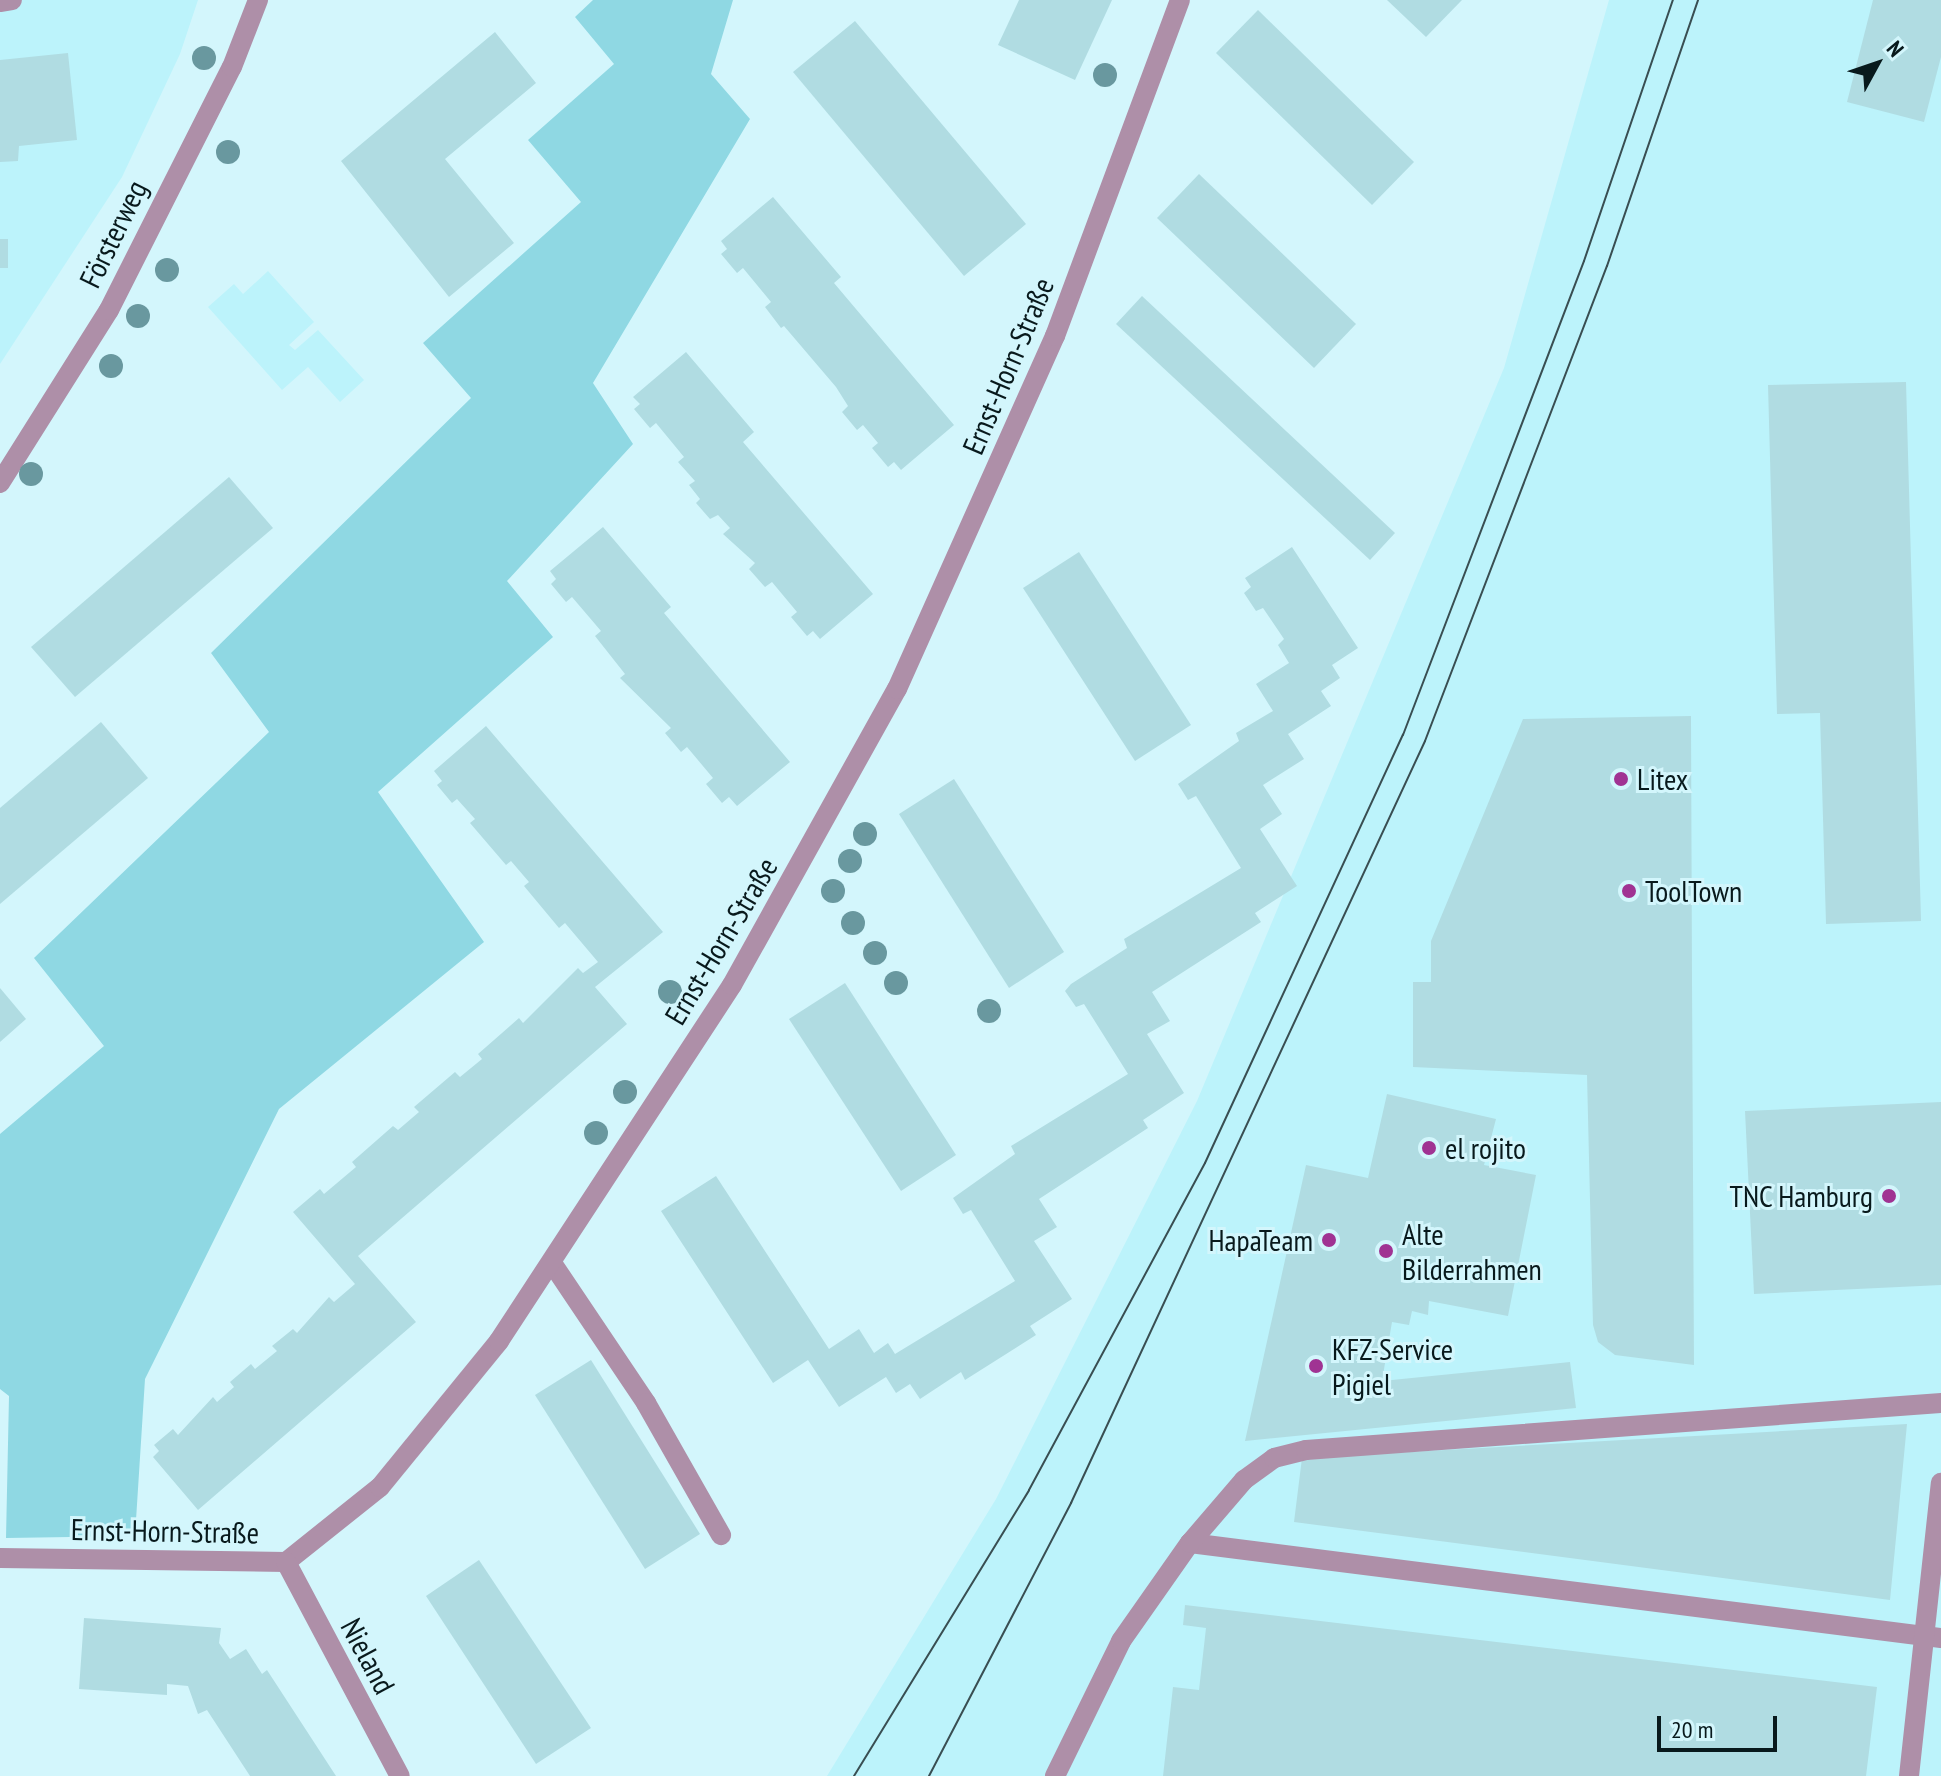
<!DOCTYPE html>
<meta charset="utf-8">
<style>
body{margin:0}
#map{position:relative;width:1941px;height:1776px;overflow:hidden;background:#d3f6fc;font-family:"PT Sans Narrow",sans-serif}
div>[style]{position:absolute}
.built>*{inset:0;background:#bcf3fb}
.green>*{inset:0;background:#8fd8e3}
.building>*{inset:0;background:#b0dce2}
.lane>*{height:20px;margin:-10px;padding:0 10px;transform-origin:10px;border-radius:10px;background:#ae8fa8}
.street>*{height:20px;margin:-10px;padding:0 10px;transform-origin:10px;border-radius:10px;background:#ae8fa8}
.tram>*{height:2px;margin:-1px;padding:0 1px;transform-origin:1px;border-radius:1px;background:#394e52}
.trees>*{width:24px;height:24px;margin:-12px;border-radius:50%;background:#69989f}
.dots>*{width:22px;height:22px;translate:-50% -50%;box-sizing:border-box;border:4px solid #d3f6fc;border-radius:50%}
span{translate:-50% -50%;white-space:nowrap;text-align:center;line-height:1.15;-webkit-text-stroke:6px #d3f6fc;paint-order:stroke}
.street-label{font-size:30px;color:#08191c}
.poi-label{font-size:30px;color:#08191c}
.left{translate:0 -50%;text-align:left}
.right{translate:-100% -50%;text-align:right}
.north{position:absolute;left:1837px;top:24px;width:80px;height:80px;-webkit-text-stroke:6px #d3f6fc;paint-order:stroke;rotate:50deg;font-size:22px;font-weight:700;line-height:32px;text-align:center;color:#08191c}
.north::after{content:'';display:block;margin:auto;width:28px;height:36px;background:#08191c;clip-path:polygon(50% 0,100% 100%,50% 72%,0 100%)}
.scale{position:absolute;left:1657px;top:1716px;width:120px;height:36px;box-sizing:border-box;border:4px solid #08191c;border-top:0;padding-left:10px;font-size:24px;line-height:28px;white-space:nowrap;color:#08191c;-webkit-text-stroke:6px #d3f6fc;paint-order:stroke}
</style>
<div id="map">
<div class="built">
<div style="clip-path:polygon(0 0,198px 0,180px 54px,122px 177px,0 364px)"></div>
<div style="clip-path:polygon(1609px 0,1941px 0,1941px 1776px,827px 1776px,996px 1499px,1197px 1101px,1504px 368px)"></div>
<div style="clip-path:polygon(268px 271px,314px 322px,289px 345px,295px 350px,318px 330px,364px 380px,340px 402px,308px 367px,282px 390px,208px 307px,234px 284px,243px 294px)"></div>
</div>
<div class="green">
<div style="clip-path:polygon(593px 0,733px 0,711px 74px,750px 119px,593px 383px,633px 444px,507px 581px,553px 637px,378px 792px,484px 942px,279px 1109px,145px 1379px,135px 1536px,6px 1538px,9px 1396px,0 1389px,0 1134px,104px 1046px,34px 958px,269px 732px,211px 653px,471px 398px,423px 343px,581px 202px,528px 140px,614px 64px,575px 17px)"></div>
</div>
<div class="building">
<div style="clip-path:polygon(1019px 0,1112px 0,1075px 80px,998px 45px)"></div>
<div style="clip-path:polygon(1387px 0,1462px 0,1426px 37px)"></div>
<div style="clip-path:polygon(1873px 0,1941px 0,1941px 57px,1924px 122px,1847px 102px)"></div>
<div style="clip-path:polygon(1258px 10px,1414px 162px,1372px 205px,1216px 53px)"></div>
<div style="clip-path:polygon(855px 21px,1026px 224px,964px 276px,793px 72px)"></div>
<div style="clip-path:polygon(495px 32px,536px 83px,445px 159px,514px 243px,449px 297px,341px 161px)"></div>
<div style="clip-path:polygon(68px 53px,77px 140px,19px 146px,18px 161px,0 162px,0 60px)"></div>
<div style="clip-path:polygon(1199px 174px,1356px 324px,1314px 368px,1157px 218px)"></div>
<div style="clip-path:polygon(773px 197px,841px 277px,834px 283px,954px 425px,901px 470px,894px 462px,888px 467px,872px 448px,878px 443px,863px 425px,857px 430px,842px 412px,848px 406px,836px 387px,784px 326px,781px 328px,765px 307px,771px 302px,743px 268px,737px 273px,721px 254px,727px 249px,721px 241px)"></div>
<div style="clip-path:polygon(0 239px,8px 239px,8px 268px,0 268px)"></div>
<div style="clip-path:polygon(1142px 296px,1395px 533px,1370px 560px,1116px 324px)"></div>
<div style="clip-path:polygon(686px 352px,754px 432px,743px 442px,873px 594px,820px 639px,813px 631px,807px 636px,791px 617px,797px 612px,772px 582px,765px 587px,749px 569px,755px 563px,723px 534px,730px 528px,718px 515px,710px 519px,696px 503px,700px 499px,689px 485px,695px 481px,678px 462px,684px 457px,656px 423px,650px 428px,634px 409px,640px 404px,633px 397px)"></div>
<div style="clip-path:polygon(1906px 382px,1921px 921px,1826px 924px,1820px 713px,1777px 714px,1768px 385px)"></div>
<div style="clip-path:polygon(229px 477px,273px 528px,75px 697px,31px 647px)"></div>
<div style="clip-path:polygon(603px 527px,671px 607px,664px 613px,790px 762px,737px 806px,729px 797px,722px 803px,706px 784px,713px 778px,687px 747px,681px 752px,665px 733px,671px 728px,620px 678px,625px 674px,595px 636px,601px 631px,572px 597px,566px 602px,551px 584px,556px 579px,550px 571px)"></div>
<div style="clip-path:polygon(1292px 547px,1358px 648px,1332px 665px,1340px 678px,1321px 691px,1331px 706px,1288px 734px,1304px 759px,1263px 785px,1282px 814px,1260px 829px,1297px 886px,1255px 913px,1261px 922px,1152px 992px,1170px 1021px,1147px 1034px,1184px 1093px,1143px 1120px,1148px 1128px,1039px 1199px,1057px 1227px,1034px 1241px,1072px 1299px,1030px 1326px,1036px 1335px,965px 1380px,961px 1372px,920px 1399px,910px 1384px,896px 1393px,886px 1377px,839px 1407px,808px 1360px,773px 1383px,661px 1211px,716px 1176px,829px 1349px,859px 1329px,874px 1353px,888px 1343px,895px 1354px,1015px 1281px,971px 1210px,963px 1214px,953px 1198px,1015px 1154px,1011px 1146px,1128px 1074px,1084px 1004px,1076px 1007px,1065px 991px,1071px 984px,1127px 948px,1124px 939px,1241px 868px,1196px 796px,1188px 800px,1178px 784px,1239px 741px,1236px 733px,1273px 711px,1256px 684px,1289px 663px,1278px 645px,1284px 639px,1263px 608px,1256px 611px,1244px 593px,1251px 587px,1245px 578px)"></div>
<div style="clip-path:polygon(1079px 552px,1191px 725px,1135px 761px,1023px 588px)"></div>
<div style="clip-path:polygon(1691px 716px,1692px 979px,1694px 1365px,1615px 1355px,1598px 1342px,1593px 1325px,1587px 1075px,1413px 1067px,1413px 982px,1431px 982px,1431px 941px,1523px 719px)"></div>
<div style="clip-path:polygon(101px 722px,148px 778px,0 904px,0 808px)"></div>
<div style="clip-path:polygon(486px 726px,663px 932px,595px 987px,627px 1024px,358px 1256px,416px 1322px,198px 1510px,153px 1457px,159px 1451px,154px 1445px,173px 1429px,178px 1435px,213px 1397px,217px 1402px,234px 1387px,230px 1382px,251px 1364px,255px 1369px,277px 1351px,272px 1346px,293px 1329px,297px 1333px,329px 1297px,334px 1302px,355px 1284px,293px 1212px,320px 1189px,324px 1194px,356px 1167px,352px 1162px,393px 1126px,398px 1130px,419px 1112px,414px 1107px,455px 1072px,460px 1077px,482px 1059px,478px 1054px,519px 1018px,523px 1023px,578px 968px,583px 973px,598px 962px,565px 923px,559px 928px,524px 886px,529px 882px,511px 861px,506px 865px,470px 823px,475px 819px,457px 799px,452px 803px,437px 785px,442px 781px,434px 771px)"></div>
<div style="clip-path:polygon(954px 779px,1064px 952px,1009px 988px,899px 814px)"></div>
<div style="clip-path:polygon(845px 983px,956px 1155px,901px 1191px,789px 1019px)"></div>
<div style="clip-path:polygon(0 988px,26px 1019px,0 1042px)"></div>
<div style="clip-path:polygon(1387px 1094px,1496px 1119px,1484px 1165px,1536px 1175px,1508px 1316px,1429px 1301px,1428px 1315px,1412px 1311px,1409px 1325px,1392px 1322px,1382px 1381px,1570px 1362px,1576px 1408px,1245px 1441px,1306px 1165px,1368px 1178px)"></div>
<div style="clip-path:polygon(1941px 1102px,1941px 1285px,1754px 1294px,1745px 1111px)"></div>
<div style="clip-path:polygon(591px 1360px,700px 1534px,645px 1569px,535px 1395px)"></div>
<div style="clip-path:polygon(1907px 1424px,1890px 1600px,1294px 1522px,1302px 1458px)"></div>
<div style="clip-path:polygon(479px 1560px,591px 1728px,536px 1764px,426px 1596px)"></div>
<div style="clip-path:polygon(1185px 1605px,1877px 1687px,1866px 1776px,1163px 1776px,1173px 1687px,1199px 1690px,1206px 1628px,1183px 1625px)"></div>
<div style="clip-path:polygon(84px 1618px,221px 1628px,219px 1643px,230px 1659px,246px 1649px,262px 1674px,267px 1670px,336px 1776px,250px 1776px,207px 1710px,198px 1714px,188px 1686px,167px 1684px,167px 1695px,79px 1689px)"></div>
</div>
<div class="lane">
<div style="left:0;top:2px;width:12px;rotate:-9deg"></div>
<div style="left:552px;top:1263px;width:169px;rotate:56.1deg"></div>
<div style="left:646px;top:1403px;width:152px;rotate:60.4deg"></div>
<div style="left:1190px;top:1543px;width:757px;rotate:7.21deg"></div>
<div style="left:1055px;top:1776px;width:150px;rotate:-63.9deg"></div>
<div style="left:1121px;top:1641px;width:120px;rotate:-54.9deg"></div>
<div style="left:1190px;top:1543px;width:83px;rotate:-49.4deg"></div>
<div style="left:1244px;top:1480px;width:37px;rotate:-36deg"></div>
<div style="left:1274px;top:1458px;width:33px;rotate:-14deg"></div>
<div style="left:1306px;top:1450px;width:637px;rotate:-4.23deg"></div>
<div style="left:1909px;top:1776px;width:295px;rotate:-83.8deg"></div>
</div>
<div class="street">
<div style="left:0;top:483px;width:204px;rotate:-57.8deg"></div>
<div style="left:109px;top:310px;width:272px;rotate:-63.2deg"></div>
<div style="left:232px;top:67px;width:72px;rotate:-68.8deg"></div>
<div style="left:0;top:1558px;width:286px;rotate:0.8deg"></div>
<div style="left:286px;top:1562px;width:120px;rotate:-38.6deg"></div>
<div style="left:380px;top:1487px;width:188px;rotate:-50.8deg"></div>
<div style="left:499px;top:1341px;width:425px;rotate:-56.8deg"></div>
<div style="left:732px;top:985px;width:339px;rotate:-60.9deg"></div>
<div style="left:897px;top:689px;width:387px;rotate:-65.9deg"></div>
<div style="left:1055px;top:336px;width:358px;rotate:-69.6deg"></div>
<div style="left:286px;top:1562px;width:242px;rotate:62deg"></div>
</div>
<div class="tram">
<div style="left:854px;top:1776px;width:335px;rotate:-58.5deg"></div>
<div style="left:1029px;top:1490px;width:371px;rotate:-61.7deg"></div>
<div style="left:1205px;top:1163px;width:472px;rotate:-65.2deg"></div>
<div style="left:1403px;top:735px;width:507px;rotate:-69.1deg"></div>
<div style="left:1584px;top:261px;width:276px;rotate:-71.2deg"></div>
<div style="left:929px;top:1776px;width:308px;rotate:-62.5deg"></div>
<div style="left:1071px;top:1503px;width:840px;rotate:-65.08deg"></div>
<div style="left:1425px;top:741px;width:509px;rotate:-69.04deg"></div>
<div style="left:1607px;top:266px;width:281px;rotate:-71.1deg"></div>
</div>
<div class="trees">
<div style="left:204px;top:58px"></div>
<div style="left:1105px;top:75px"></div>
<div style="left:228px;top:152px"></div>
<div style="left:167px;top:270px"></div>
<div style="left:138px;top:316px"></div>
<div style="left:111px;top:366px"></div>
<div style="left:31px;top:474px"></div>
<div style="left:865px;top:834px"></div>
<div style="left:850px;top:861px"></div>
<div style="left:833px;top:891px"></div>
<div style="left:853px;top:923px"></div>
<div style="left:875px;top:953px"></div>
<div style="left:896px;top:983px"></div>
<div style="left:670px;top:992px"></div>
<div style="left:989px;top:1011px"></div>
<div style="left:625px;top:1092px"></div>
<div style="left:596px;top:1133px"></div>
</div>
<div class="dots">
<div style="left:1621px;top:779px;background:#a03393"></div>
<div style="left:1629px;top:891px;background:#a03393"></div>
<div style="left:1429px;top:1148px;background:#a03393"></div>
<div style="left:1889px;top:1196px;background:#a03393"></div>
<div style="left:1329px;top:1240px;background:#a03393"></div>
<div style="left:1386px;top:1251px;background:#a03393"></div>
<div style="left:1316px;top:1366px;background:#a03393"></div>
</div>
<div class="street-label">
<span style="left:113px;top:234px;rotate:-64deg">Försterweg</span>
<span style="left:1008px;top:366px;rotate:-67deg">Ernst-Horn-Straße</span>
<span style="left:721px;top:941px;rotate:-59deg">Ernst-Horn-Straße</span>
<span style="left:165px;top:1531px;rotate:1deg">Ernst-Horn-Straße</span>
<span style="left:368px;top:1656px;rotate:62deg">Nieland</span>
</div>
<div class="poi-label">
<span class="left" style="left:1637px;top:779px">Litex</span>
<span class="left" style="left:1645px;top:891px">ToolTown</span>
<span class="left" style="left:1445px;top:1148px">el rojito</span>
<span class="right" style="left:1873px;top:1196px">TNC Hamburg</span>
<span class="left" style="left:1402px;top:1251px">Alte<br>Bilderrahmen</span>
<span class="right" style="left:1313px;top:1240px">HapaTeam</span>
<span class="left" style="left:1332px;top:1366px">KFZ-Service<br>Pigiel</span>
</div>
<div class="north">N</div>
<div class="scale">20 m</div>
</div>
